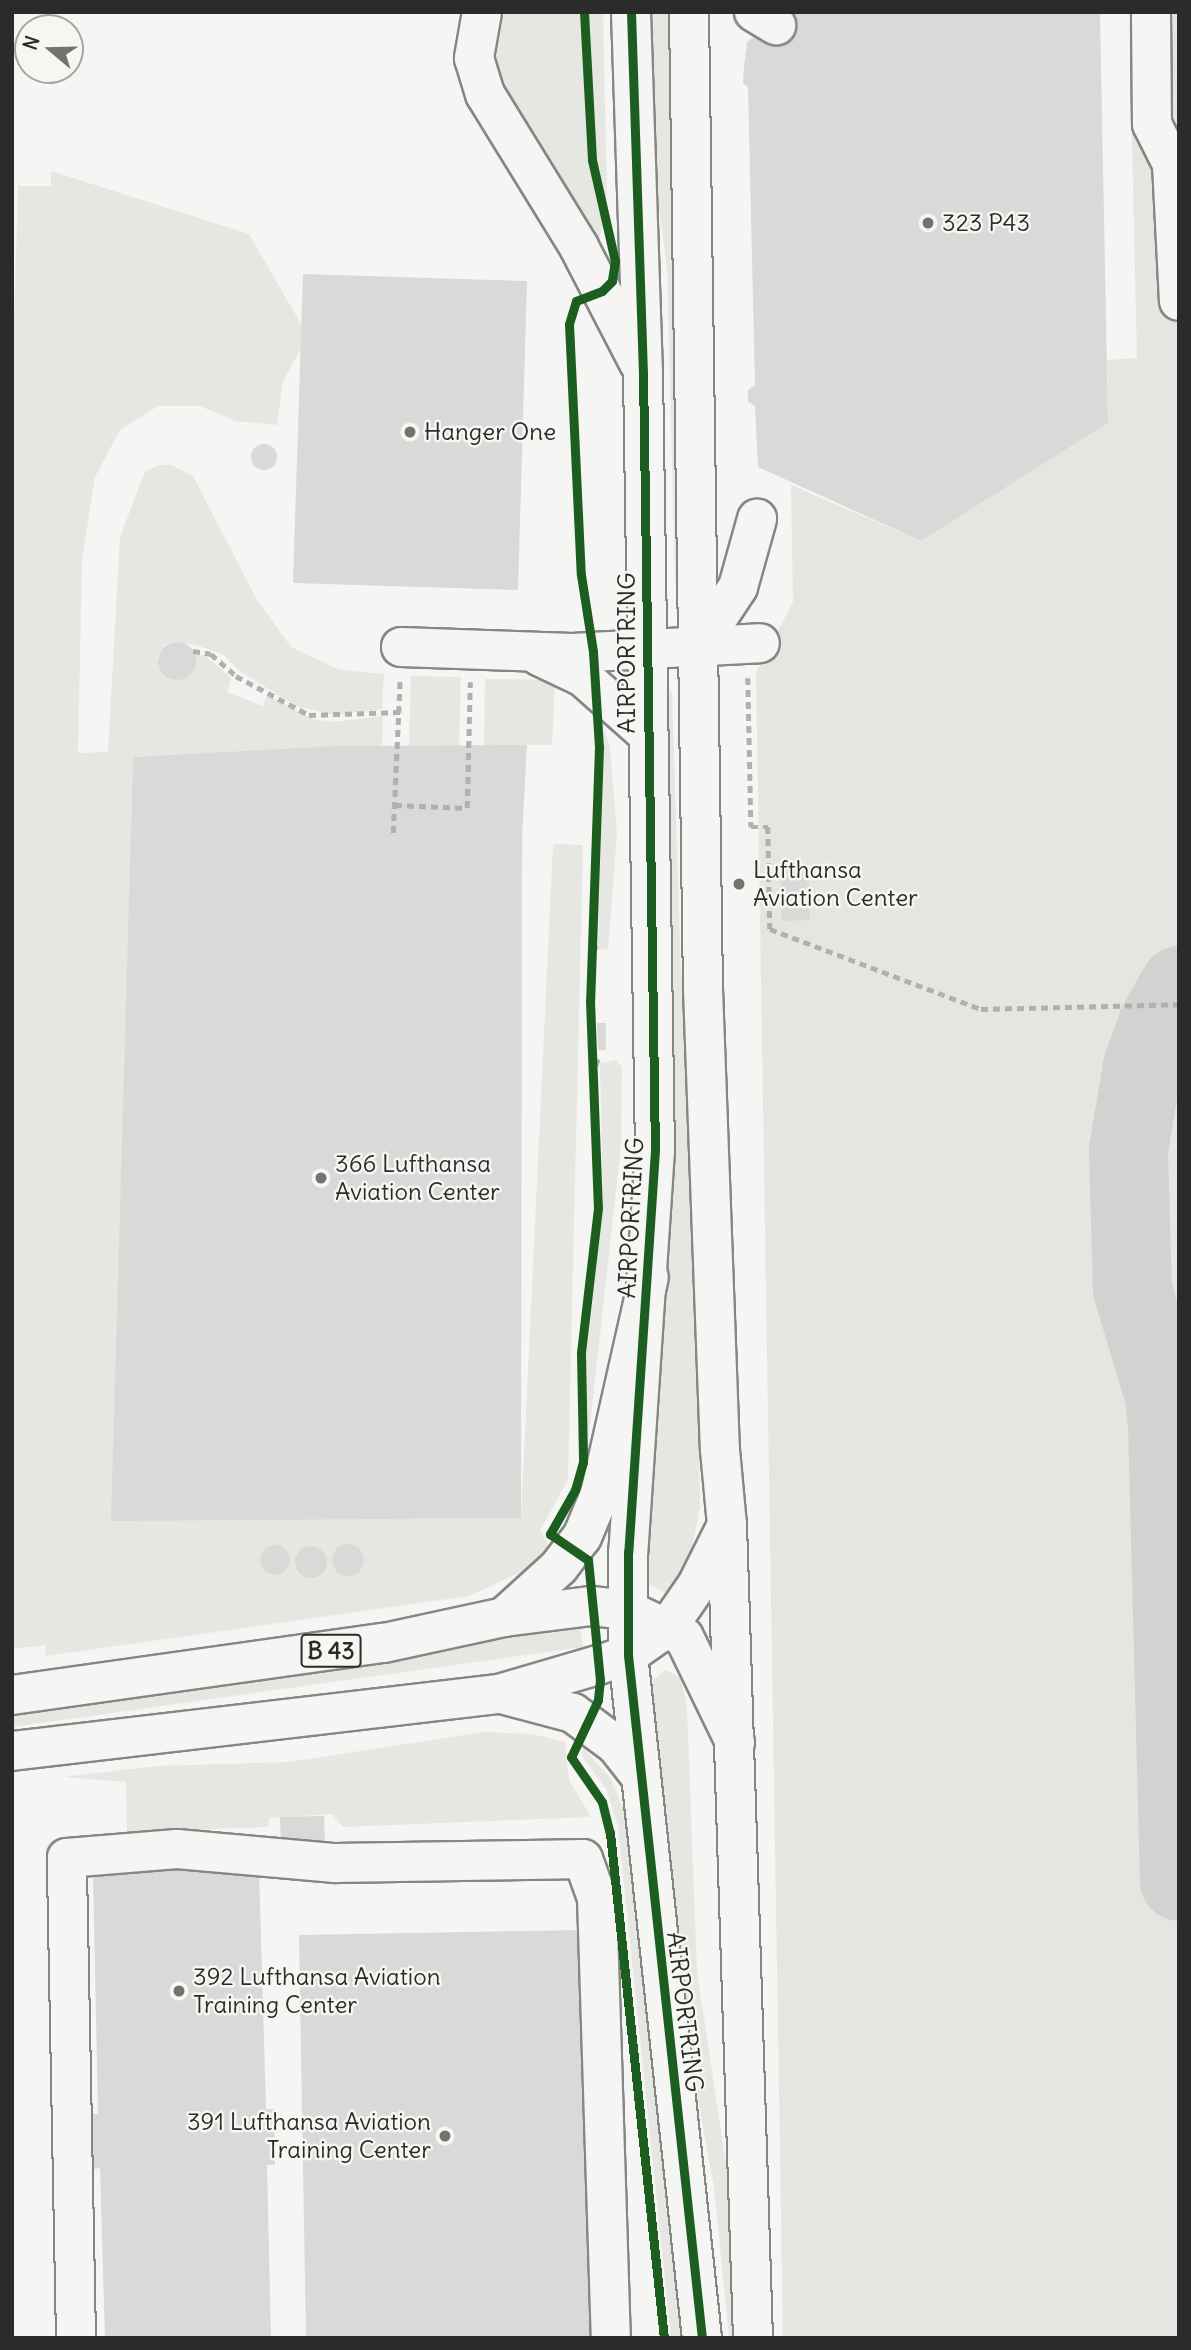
<!DOCTYPE html>
<style>
body{margin:0}
#map{position:relative;width:1191px;height:2350px;overflow:hidden;background:#f5f5f3;font-family:Delius,sans-serif}
div>[style]{position:absolute}
.built>*{inset:0;background:#e5e5e2}
.green>*{inset:0;background:#e6e6e2}
.taxiway>*{height:79px;margin:-39.5px;padding:0 39.5px;transform-origin:39.5px;border-radius:39.5px;background:#d2d2d1}
.building>*{inset:0;background:#d9d9d8}
.round{border-radius:50%}
.path>*{height:4.5px;margin-top:-2.25px;transform-origin:0;background:repeating-linear-gradient(90deg,#b0b0af 0 7px,transparent 0 12px)}
.roads{filter:drop-shadow(2px 0 #868685) drop-shadow(-2px 0 #868685) drop-shadow(0 2px #868685) drop-shadow(0 -2px #868685)}
.minor>*{height:38px;margin:-19px;padding:0 19px;transform-origin:19px;border-radius:19px;background:#f5f5f3}
.highway>*{height:38px;margin:-19px;padding:0 19px;transform-origin:19px;border-radius:19px;background:#f5f5f3}
.cycleway>*{height:9px;margin:-4.5px;padding:0 4.5px;transform-origin:4.5px;border-radius:4.5px;background:#1b5e20}
.dots>*{width:19px;height:19px;translate:-50% -50%;box-sizing:border-box;border:4px solid #f6f6f2;border-radius:50%}
span{translate:-50% -50%;white-space:nowrap;text-align:center;line-height:1.15;-webkit-text-stroke:5px #f6f6f2;paint-order:stroke}
.shield-label span{padding:2px 5px;background:#f6f6f2;border:2px solid;border-radius:5px;-webkit-text-stroke-width:0}
.shield-label{font-size:23px;color:#2b2b2b;font-weight:700}
.poi-label{font-size:24px;color:#2b2b2b}
.left{translate:0 -50%;text-align:left}
.right{translate:-100% -50%;text-align:right}
.street-label{font-size:24px;color:#2b2b2b}
.frame{position:absolute;inset:0;border:14px solid #2b2b2b;pointer-events:none}
.north{position:absolute;left:14px;top:14px;width:70px;height:70px;box-sizing:border-box;background:#f6f6f2;border:2px solid #a5a5a2;border-radius:50%;rotate:289deg;font-size:19px;font-weight:700;line-height:28px;text-align:center;color:#2b2b2b}
.north::after{content:'';display:block;margin:auto;width:24px;height:32px;background:#727271;clip-path:polygon(50% 0,100% 100%,50% 72%,0 100%)}
</style>
<div id="map">
<div class="built">
<div style="clip-path:polygon(1129px 12px,1179px 12px,1179px 2338px,783px 2338px,756px 673px,793px 602px,791px 485px,921px 541px,1108px 423px,1107px 360px,1137px 358px)"></div>
</div>
<div class="green">
<div style="clip-path:polygon(505px 12px,603px 12px,607px 203px,597px 252px,503px 95px,489px 41px)"></div>
<div style="clip-path:polygon(645px 12px,677px 12px,686px 579px,675px 579px,667px 269px,654px 169px)"></div>
<div style="clip-path:polygon(51px 171px,249px 234px,308px 336px,283px 381px,277px 425px,235px 421px,200px 406px,158px 406px,120px 430px,95px 477px,82px 559px,78px 753px,108px 752px,120px 537px,145px 471px,159px 465px,171px 465px,193px 476px,256px 598px,291px 647px,340px 670px,384px 674px,382px 709px,334px 715px,296px 706px,238px 670px,224px 655px,202px 647px,175px 641px,164px 645px,157px 656px,159px 669px,175px 680px,193px 672px,195px 654px,206px 656px,231px 678px,227px 692px,263px 706px,267px 695px,313px 719px,333px 722px,383px 716px,382px 746px,133px 757px,112px 1520px,521px 1518px,553px 844px,583px 845px,568px 1480px,540px 1530px,549px 1546px,523px 1571px,469px 1596px,45px 1656px,46px 1645px,12px 1649px,12px 397px,18px 186px,51px 186px)"></div>
<div style="clip-path:polygon(411px 676px,461px 677px,459px 746px,409px 747px)"></div>
<div style="clip-path:polygon(485px 679px,555px 680px,552px 745px,484px 745px)"></div>
<div style="clip-path:polygon(667px 689px,672px 692px,681px 972px,692px 1082px,700px 1508px,691px 1552px,668px 1594px,641px 1580px,673px 1186px)"></div>
<div style="clip-path:polygon(604px 729px,610px 746px,617px 835px,608px 949px,598px 950px)"></div>
<div style="clip-path:polygon(616px 1060px,622px 1067px,621px 1146px,588px 1443px,586px 1360px,603px 1207px,600px 1063px)"></div>
<div style="clip-path:polygon(579px 1622px,583px 1647px,12px 1727px,12px 1713px,327px 1671px)"></div>
<div style="clip-path:polygon(666px 1670px,681px 1678px,687px 1707px,697px 1971px,729px 2185px,737px 2338px,729px 2338px,714px 2187px,691px 2062px,650px 1688px,654px 1679px)"></div>
<div style="clip-path:polygon(484px 1732px,531px 1734px,565px 1742px,569px 1780px,591px 1817px,343px 1827px,332px 1814px,270px 1818px,267px 1827px,127px 1832px,126px 1782px,63px 1777px,156px 1766px,289px 1762px)"></div>
<div style="clip-path:polygon(583px 1748px,611px 1779px,630px 1825px,682px 2338px,671px 2338px,618px 1826px,606px 1789px,582px 1756px)"></div>
</div>
<div class="taxiway">
<div style="left:1179px;top:985px;width:45px;rotate:119.4deg"></div>
<div style="left:1157px;top:1024px;width:45px;rotate:109.7deg"></div>
<div style="left:1142px;top:1066px;width:84px;rotate:99.6deg"></div>
<div style="left:1128px;top:1149px;width:140px;rotate:88.4deg"></div>
<div style="left:1132px;top:1289px;width:112px;rotate:73.3deg"></div>
<div style="left:1164px;top:1396px;width:28px;rotate:84deg"></div>
<div style="left:1167px;top:1424px;width:457px;rotate:88.5deg"></div>
</div>
<div class="building">
<div style="clip-path:polygon(787px 12px,1100px 12px,1108px 423px,921px 541px,758px 467px,755px 406px,748px 402px,748px 390px,755px 385px,748px 87px,743px 83px,744px 67px,747px 42px)"></div>
<div style="clip-path:polygon(303px 274px,527px 281px,518px 590px,293px 583px)"></div>
<div class="round" style="left:251px;top:444px;width:26px;height:26px"></div>
<div class="round" style="left:158px;top:642px;width:38px;height:38px"></div>
<div style="clip-path:polygon(527px 745px,522px 837px,521px 1518px,111px 1521px,133px 757px,338px 746px)"></div>
<div style="clip-path:polygon(808px 864px,810px 920px,782px 921px,780px 865px)"></div>
<div style="clip-path:polygon(597px 1023px,606px 1023px,606px 1050px,598px 1050px)"></div>
<div class="round" style="left:332px;top:1544px;width:32px;height:32px"></div>
<div class="round" style="left:260px;top:1545px;width:30px;height:30px"></div>
<div class="round" style="left:295px;top:1546px;width:32px;height:32px"></div>
<div style="clip-path:polygon(324px 1816px,325px 1842px,281px 1843px,280px 1817px)"></div>
<div style="clip-path:polygon(160px 1865px,259px 1869px,266px 2109px,274px 2109px,275px 2165px,267px 2165px,271px 2338px,105px 2338px,100px 2168px,93px 2169px,91px 2114px,98px 2114px,93px 1873px,160px 1871px)"></div>
<div style="clip-path:polygon(584px 1930px,591px 2338px,306px 2338px,299px 1935px)"></div>
</div>
<div class="path">
<div style="left:193px;top:651px;width:18px;rotate:9deg"></div>
<div style="left:211px;top:654px;width:33px;rotate:41deg"></div>
<div style="left:236px;top:676px;width:83px;rotate:28.1deg"></div>
<div style="left:309px;top:715px;width:91px;rotate:-1.9deg"></div>
<div style="left:748px;top:678px;width:149px;rotate:88.8deg"></div>
<div style="left:751px;top:827px;width:17px"></div>
<div style="left:768px;top:827px;width:102px;rotate:88.9deg"></div>
<div style="left:770px;top:929px;width:226px;rotate:20.8deg"></div>
<div style="left:981px;top:1009px;width:198px;rotate:-1.4deg"></div>
<div style="left:395px;top:805px;width:72px;rotate:2.4deg"></div>
<div style="left:467px;top:808px;width:126px;rotate:-88.6deg"></div>
<div style="left:393px;top:833px;width:153px;rotate:-87.4deg"></div>
<div style="left:593px;top:933px;width:17px;rotate:80deg"></div>
<div style="left:592px;top:1077px;width:19px;rotate:-72deg"></div>
</div>
<div class="roads">
<div class="minor">
<div style="left:482px;top:12px;width:47px;rotate:99.9deg"></div>
<div style="left:474px;top:58px;width:38px;rotate:73deg"></div>
<div style="left:485px;top:94px;width:180px;rotate:58.4deg"></div>
<div style="left:579px;top:247px;width:131px;rotate:62.7deg"></div>
<div style="left:631px;top:12px;width:360px;rotate:88.1deg"></div>
<div style="left:643px;top:372px;width:778px;rotate:89.12deg"></div>
<div style="left:655px;top:1150px;width:403px;rotate:93.8deg"></div>
<div style="left:628px;top:1552px;width:103px;rotate:90deg"></div>
<div style="left:628px;top:1655px;width:687px;rotate:83.82deg"></div>
<div style="left:689px;top:12px;width:977px;rotate:89.18deg"></div>
<div style="left:703px;top:989px;width:461px;rotate:87.9deg"></div>
<div style="left:720px;top:1450px;width:75px;rotate:84.7deg"></div>
<div style="left:727px;top:1525px;width:813px;rotate:88.17deg"></div>
<div style="left:754px;top:12px;width:26px;rotate:31deg"></div>
<div style="left:1151px;top:12px;width:112px;rotate:89.5deg"></div>
<div style="left:1152px;top:124px;width:45px;rotate:63.4deg"></div>
<div style="left:1172px;top:164px;width:137px;rotate:87.1deg"></div>
<div style="left:699px;top:646px;width:71px;rotate:-56.5deg"></div>
<div style="left:738px;top:587px;width:71px;rotate:-74.4deg"></div>
<div style="left:401px;top:647px;width:171px;rotate:2deg"></div>
<div style="left:572px;top:653px;width:188px;rotate:-3deg"></div>
<div style="left:539px;top:656px;width:49px;rotate:25.5deg"></div>
<div style="left:583px;top:677px;width:84px;rotate:41.6deg"></div>
<div style="left:76px;top:2338px;width:480px;rotate:-91.1deg"></div>
<div style="left:67px;top:1858px;width:110px;rotate:-4.7deg"></div>
<div style="left:177px;top:1849px;width:159px;rotate:5.1deg"></div>
<div style="left:335px;top:1863px;width:248px;rotate:-0.9deg"></div>
<div style="left:583px;top:1859px;width:41px;rotate:70.3deg"></div>
<div style="left:597px;top:1898px;width:440px;rotate:88.2deg"></div>
</div>
<div class="highway">
<div style="left:504px;top:1617px;width:74px;rotate:-42.3deg"></div>
<div style="left:559px;top:1567px;width:38px;rotate:-53deg"></div>
<div style="left:582px;top:1537px;width:47px;rotate:-67.3deg"></div>
<div style="left:600px;top:1494px;width:222px;rotate:-77.3deg"></div>
<div style="left:501px;top:1694px;width:74px;rotate:14.8deg"></div>
<div style="left:573px;top:1713px;width:54px;rotate:36.7deg"></div>
<div style="left:616px;top:1745px;width:37px;rotate:52deg"></div>
<div style="left:12px;top:1695px;width:376px;rotate:-8deg"></div>
<div style="left:384px;top:1643px;width:123px;rotate:-12.2deg"></div>
<div style="left:504px;top:1617px;width:88px;rotate:-7.2deg"></div>
<div style="left:591px;top:1606px;width:36px;rotate:6deg"></div>
<div style="left:627px;top:1610px;width:63px;rotate:25.3deg"></div>
<div style="left:684px;top:1637px;width:117px;rotate:64.1deg"></div>
<div style="left:12px;top:1751px;width:490px;rotate:-6.7deg"></div>
<div style="left:499px;top:1694px;width:103px;rotate:-16.3deg"></div>
<div style="left:598px;top:1665px;width:32px;rotate:-18deg"></div>
<div style="left:628px;top:1655px;width:49px;rotate:-35deg"></div>
<div style="left:668px;top:1627px;width:51px;rotate:-55.4deg"></div>
<div style="left:697px;top:1585px;width:67px;rotate:-63.4deg"></div>
</div>
</div>
<div class="cycleway">
<div style="left:584px;top:12px;width:148px;rotate:86.9deg"></div>
<div style="left:592px;top:160px;width:104px;rotate:77.2deg"></div>
<div style="left:615px;top:261px;width:20px;rotate:99deg"></div>
<div style="left:612px;top:281px;width:14px;rotate:135deg"></div>
<div style="left:602px;top:291px;width:28px;rotate:159deg"></div>
<div style="left:576px;top:301px;width:24px;rotate:107deg"></div>
<div style="left:569px;top:324px;width:251px;rotate:87.3deg"></div>
<div style="left:581px;top:575px;width:78px;rotate:81.1deg"></div>
<div style="left:593px;top:652px;width:95px;rotate:86.4deg"></div>
<div style="left:599px;top:747px;width:254px;rotate:92deg"></div>
<div style="left:590px;top:1001px;width:207px;rotate:87.8deg"></div>
<div style="left:598px;top:1208px;width:146px;rotate:96.7deg"></div>
<div style="left:581px;top:1353px;width:109px;rotate:88.9deg"></div>
<div style="left:583px;top:1462px;width:29px;rotate:106deg"></div>
<div style="left:575px;top:1490px;width:51px;rotate:119.6deg"></div>
<div style="left:550px;top:1534px;width:46px;rotate:34.4deg"></div>
<div style="left:588px;top:1560px;width:121px;rotate:84.3deg"></div>
<div style="left:600px;top:1680px;width:20px;rotate:96deg"></div>
<div style="left:598px;top:1700px;width:63px;rotate:115.3deg"></div>
<div style="left:571px;top:1757px;width:55px;rotate:55.4deg"></div>
<div style="left:602px;top:1802px;width:32px;rotate:76deg"></div>
<div style="left:610px;top:1833px;width:508px;rotate:83.9deg"></div>
<div style="left:631px;top:12px;width:360px;rotate:88.1deg"></div>
<div style="left:643px;top:372px;width:778px;rotate:89.12deg"></div>
<div style="left:655px;top:1150px;width:403px;rotate:93.8deg"></div>
<div style="left:628px;top:1552px;width:103px;rotate:90deg"></div>
<div style="left:628px;top:1655px;width:687px;rotate:83.82deg"></div>
</div>
<div class="dots">
<div style="left:928px;top:223px;background:#727271"></div>
<div style="left:410px;top:432px;background:#727271"></div>
<div style="left:739px;top:884px;background:#727271"></div>
<div style="left:321px;top:1178px;background:#727271"></div>
<div style="left:179px;top:1991px;background:#727271"></div>
<div style="left:445px;top:2136px;background:#727271"></div>
</div>
<div class="shield-label">
<span style="left:331px;top:1651px">B 43</span>
</div>
<div class="poi-label">
<span class="left" style="left:942px;top:223px">323 P43</span>
<span class="left" style="left:424px;top:432px">Hanger One</span>
<span class="left" style="left:753px;top:884px">Lufthansa<br>Aviation Center</span>
<span class="left" style="left:335px;top:1178px">366 Lufthansa<br>Aviation Center</span>
<span class="left" style="left:193px;top:1991px">392 Lufthansa Aviation<br>Training Center</span>
<span class="right" style="left:431px;top:2136px">391 Lufthansa Aviation<br>Training Center</span>
</div>
<div class="street-label">
<span style="left:627px;top:653px;rotate:-90deg">AIRPORTRING</span>
<span style="left:631px;top:1218px;rotate:-87deg">AIRPORTRING</span>
<span style="left:685px;top:2012px;rotate:83deg">AIRPORTRING</span>
</div>
<div class="frame"></div>
<div class="north">N</div>
</div>
